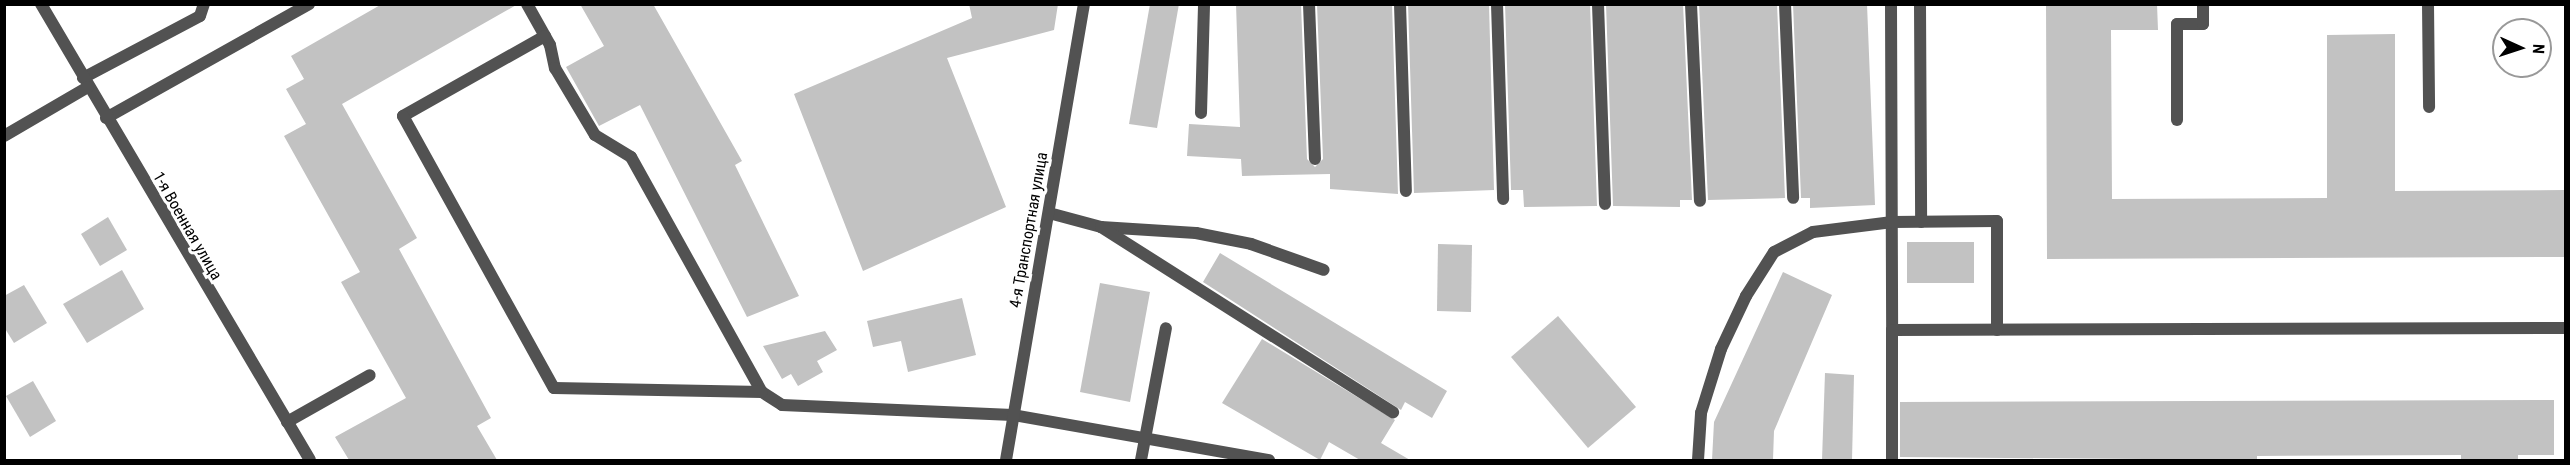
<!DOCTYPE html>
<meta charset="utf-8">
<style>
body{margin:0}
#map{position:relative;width:2570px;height:465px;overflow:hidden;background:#fff;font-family:"Roboto Condensed",sans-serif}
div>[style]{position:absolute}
.building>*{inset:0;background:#c2c2c2}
.lane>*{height:12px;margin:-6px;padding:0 6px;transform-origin:6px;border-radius:6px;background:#525252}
.street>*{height:12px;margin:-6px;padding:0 6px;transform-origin:6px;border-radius:6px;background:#525252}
span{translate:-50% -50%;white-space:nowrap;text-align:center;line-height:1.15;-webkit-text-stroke:6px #fff;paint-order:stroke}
.street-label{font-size:16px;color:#000}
.frame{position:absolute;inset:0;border:6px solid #000;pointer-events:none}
.north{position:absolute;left:2492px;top:18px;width:60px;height:60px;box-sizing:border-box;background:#fff;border:2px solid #999;border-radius:50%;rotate:93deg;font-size:16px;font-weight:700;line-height:24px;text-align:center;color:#000}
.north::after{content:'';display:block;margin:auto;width:21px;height:27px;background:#000;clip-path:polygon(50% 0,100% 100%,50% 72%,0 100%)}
</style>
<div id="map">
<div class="building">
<div style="clip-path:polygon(382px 4px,518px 4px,342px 104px,417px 238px,399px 249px,491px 418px,477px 426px,497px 460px,349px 460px,335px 437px,406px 398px,341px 282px,360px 272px,284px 136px,306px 124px,286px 89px,304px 79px,291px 56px)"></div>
<div style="clip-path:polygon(580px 4px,653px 4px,742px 161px,735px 165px,799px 296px,747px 317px,640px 105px,599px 126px,566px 67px,604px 46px)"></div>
<div style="clip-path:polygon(969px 4px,1058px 4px,1054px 30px,947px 58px,1006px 207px,863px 271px,794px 94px,972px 18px)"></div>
<div style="clip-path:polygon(1150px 4px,1179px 4px,1157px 128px,1129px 124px)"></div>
<div style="clip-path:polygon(1236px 4px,1301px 4px,1307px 159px,1315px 167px,1323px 159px,1317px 4px,1392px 4px,1398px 194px,1330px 189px,1330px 174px,1242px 176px,1241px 159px,1187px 156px,1189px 124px,1240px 127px)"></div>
<div style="clip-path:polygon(1408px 4px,1489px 4px,1494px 190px,1414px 193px)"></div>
<div style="clip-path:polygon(1505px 4px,1590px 4px,1597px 206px,1524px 207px,1523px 190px,1511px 190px)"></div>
<div style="clip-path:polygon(1606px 4px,1683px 4px,1692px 200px,1680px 200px,1680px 207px,1613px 206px)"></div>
<div style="clip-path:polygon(1699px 4px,1777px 4px,1785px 198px,1708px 200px)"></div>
<div style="clip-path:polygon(1793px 4px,1867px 4px,1875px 205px,1810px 208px,1810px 198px,1801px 198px)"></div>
<div style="clip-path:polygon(2046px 4px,2157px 4px,2158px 30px,2111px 30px,2112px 199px,2327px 198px,2327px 35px,2395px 34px,2395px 191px,2565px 190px,2565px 257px,2047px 259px)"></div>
<div style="clip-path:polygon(108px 217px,127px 250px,100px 266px,81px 234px)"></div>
<div style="clip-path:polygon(1907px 242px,1974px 242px,1974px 283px,1907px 283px)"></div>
<div style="clip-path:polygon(1438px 244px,1472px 245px,1471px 312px,1437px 311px)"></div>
<div style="clip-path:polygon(1220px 253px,1447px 391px,1432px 418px,1405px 402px,1401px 410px,1203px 282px)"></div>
<div style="clip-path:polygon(122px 270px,144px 309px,87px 343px,63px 304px)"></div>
<div style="clip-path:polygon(1783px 272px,1832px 295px,1774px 431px,1773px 460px,1712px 460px,1714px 422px)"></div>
<div style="clip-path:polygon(1100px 283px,1150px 292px,1130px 402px,1080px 392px)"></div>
<div style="clip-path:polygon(24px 285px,47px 323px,14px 343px,4px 327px,4px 296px)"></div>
<div style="clip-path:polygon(962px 298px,976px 355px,908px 372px,901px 341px,873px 347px,867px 321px)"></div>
<div style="clip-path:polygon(1558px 316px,1636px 407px,1588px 448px,1511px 357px)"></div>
<div style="clip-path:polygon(825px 331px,837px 350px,817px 361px,823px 372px,798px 386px,791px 374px,782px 379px,763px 346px)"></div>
<div style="clip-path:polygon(1262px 339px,1395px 420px,1381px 443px,1410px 460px,1360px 460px,1329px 442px,1320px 460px,1222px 403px)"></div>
<div style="clip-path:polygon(1825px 373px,1854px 375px,1852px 460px,1822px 460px)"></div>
<div style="clip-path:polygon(33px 381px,56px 421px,30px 437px,6px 396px)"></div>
<div style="clip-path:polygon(2554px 400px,2554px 455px,2518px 455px,2518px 460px,2461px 460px,2461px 455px,2257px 456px,2257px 460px,1900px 457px,1900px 402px)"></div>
</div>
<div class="lane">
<div style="left:527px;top:4px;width:47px;rotate:60.7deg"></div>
<div style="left:550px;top:45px;width:24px;rotate:78deg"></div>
<div style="left:555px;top:68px;width:78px;rotate:59.2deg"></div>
<div style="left:595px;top:135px;width:42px;rotate:31.4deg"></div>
<div style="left:631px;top:157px;width:269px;rotate:60.9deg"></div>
<div style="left:762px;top:392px;width:24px;rotate:33deg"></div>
<div style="left:782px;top:405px;width:231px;rotate:2.5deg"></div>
<div style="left:1013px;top:415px;width:260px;rotate:10deg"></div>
<div style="left:1309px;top:4px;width:155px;rotate:87.8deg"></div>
<div style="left:1400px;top:4px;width:187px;rotate:88.2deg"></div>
<div style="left:1497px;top:4px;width:195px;rotate:88.2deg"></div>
<div style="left:1598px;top:4px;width:200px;rotate:88deg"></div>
<div style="left:1691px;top:4px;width:197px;rotate:87.4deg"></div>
<div style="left:1785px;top:4px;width:194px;rotate:87.6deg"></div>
<div style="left:1891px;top:4px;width:326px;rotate:89.8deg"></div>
<div style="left:1892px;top:330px;width:674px;rotate:-0.17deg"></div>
<div style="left:1920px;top:4px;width:218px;rotate:89.7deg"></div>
<div style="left:2428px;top:4px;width:103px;rotate:89.4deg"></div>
<div style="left:545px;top:36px;width:163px;rotate:150.6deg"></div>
<div style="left:403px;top:116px;width:311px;rotate:61deg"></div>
<div style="left:554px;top:388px;width:208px;rotate:1.1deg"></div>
<div style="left:83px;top:78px;width:132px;rotate:-27.9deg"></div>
<div style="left:200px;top:16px;width:13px;rotate:-72deg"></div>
<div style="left:1201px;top:113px;width:109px;rotate:-88.4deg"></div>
<div style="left:106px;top:118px;width:233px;rotate:-29.3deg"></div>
<div style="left:2177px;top:120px;width:96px;rotate:-90deg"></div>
<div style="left:2177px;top:24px;width:26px"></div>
<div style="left:2203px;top:24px;width:20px;rotate:-90deg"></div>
<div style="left:1049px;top:213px;width:54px;rotate:15.1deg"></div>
<div style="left:1101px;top:227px;width:95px;rotate:3.6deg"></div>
<div style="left:1196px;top:233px;width:56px;rotate:11.3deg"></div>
<div style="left:1251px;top:244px;width:77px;rotate:19.6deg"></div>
<div style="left:1101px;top:227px;width:346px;rotate:32.4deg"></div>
<div style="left:1892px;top:330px;width:130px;rotate:90deg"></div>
<div style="left:287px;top:422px;width:95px;rotate:-29.5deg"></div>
<div style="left:1141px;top:460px;width:134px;rotate:-79.3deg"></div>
<div style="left:1698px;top:460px;width:47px;rotate:-86.3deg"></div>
<div style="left:1701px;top:413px;width:67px;rotate:-72.6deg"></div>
<div style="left:1721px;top:349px;width:59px;rotate:-64.7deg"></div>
<div style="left:1746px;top:296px;width:52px;rotate:-57.5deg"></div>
<div style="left:1774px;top:252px;width:44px;rotate:-27.1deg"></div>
<div style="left:1813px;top:232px;width:80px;rotate:-7.2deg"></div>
<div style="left:1892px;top:222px;width:105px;rotate:-0.5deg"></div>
<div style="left:1997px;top:221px;width:109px;rotate:90deg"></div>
</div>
<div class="street">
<div style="left:41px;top:4px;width:529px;rotate:59.46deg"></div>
<div style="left:4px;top:136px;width:97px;rotate:-30.3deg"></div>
<div style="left:1006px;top:460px;width:463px;rotate:-80.3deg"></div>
</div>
<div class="street-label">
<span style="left:187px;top:226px;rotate:60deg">1-я Военная улица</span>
<span style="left:1029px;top:230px;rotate:-80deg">4-я Транспортная улица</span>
</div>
<div class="frame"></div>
<div class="north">N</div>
</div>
